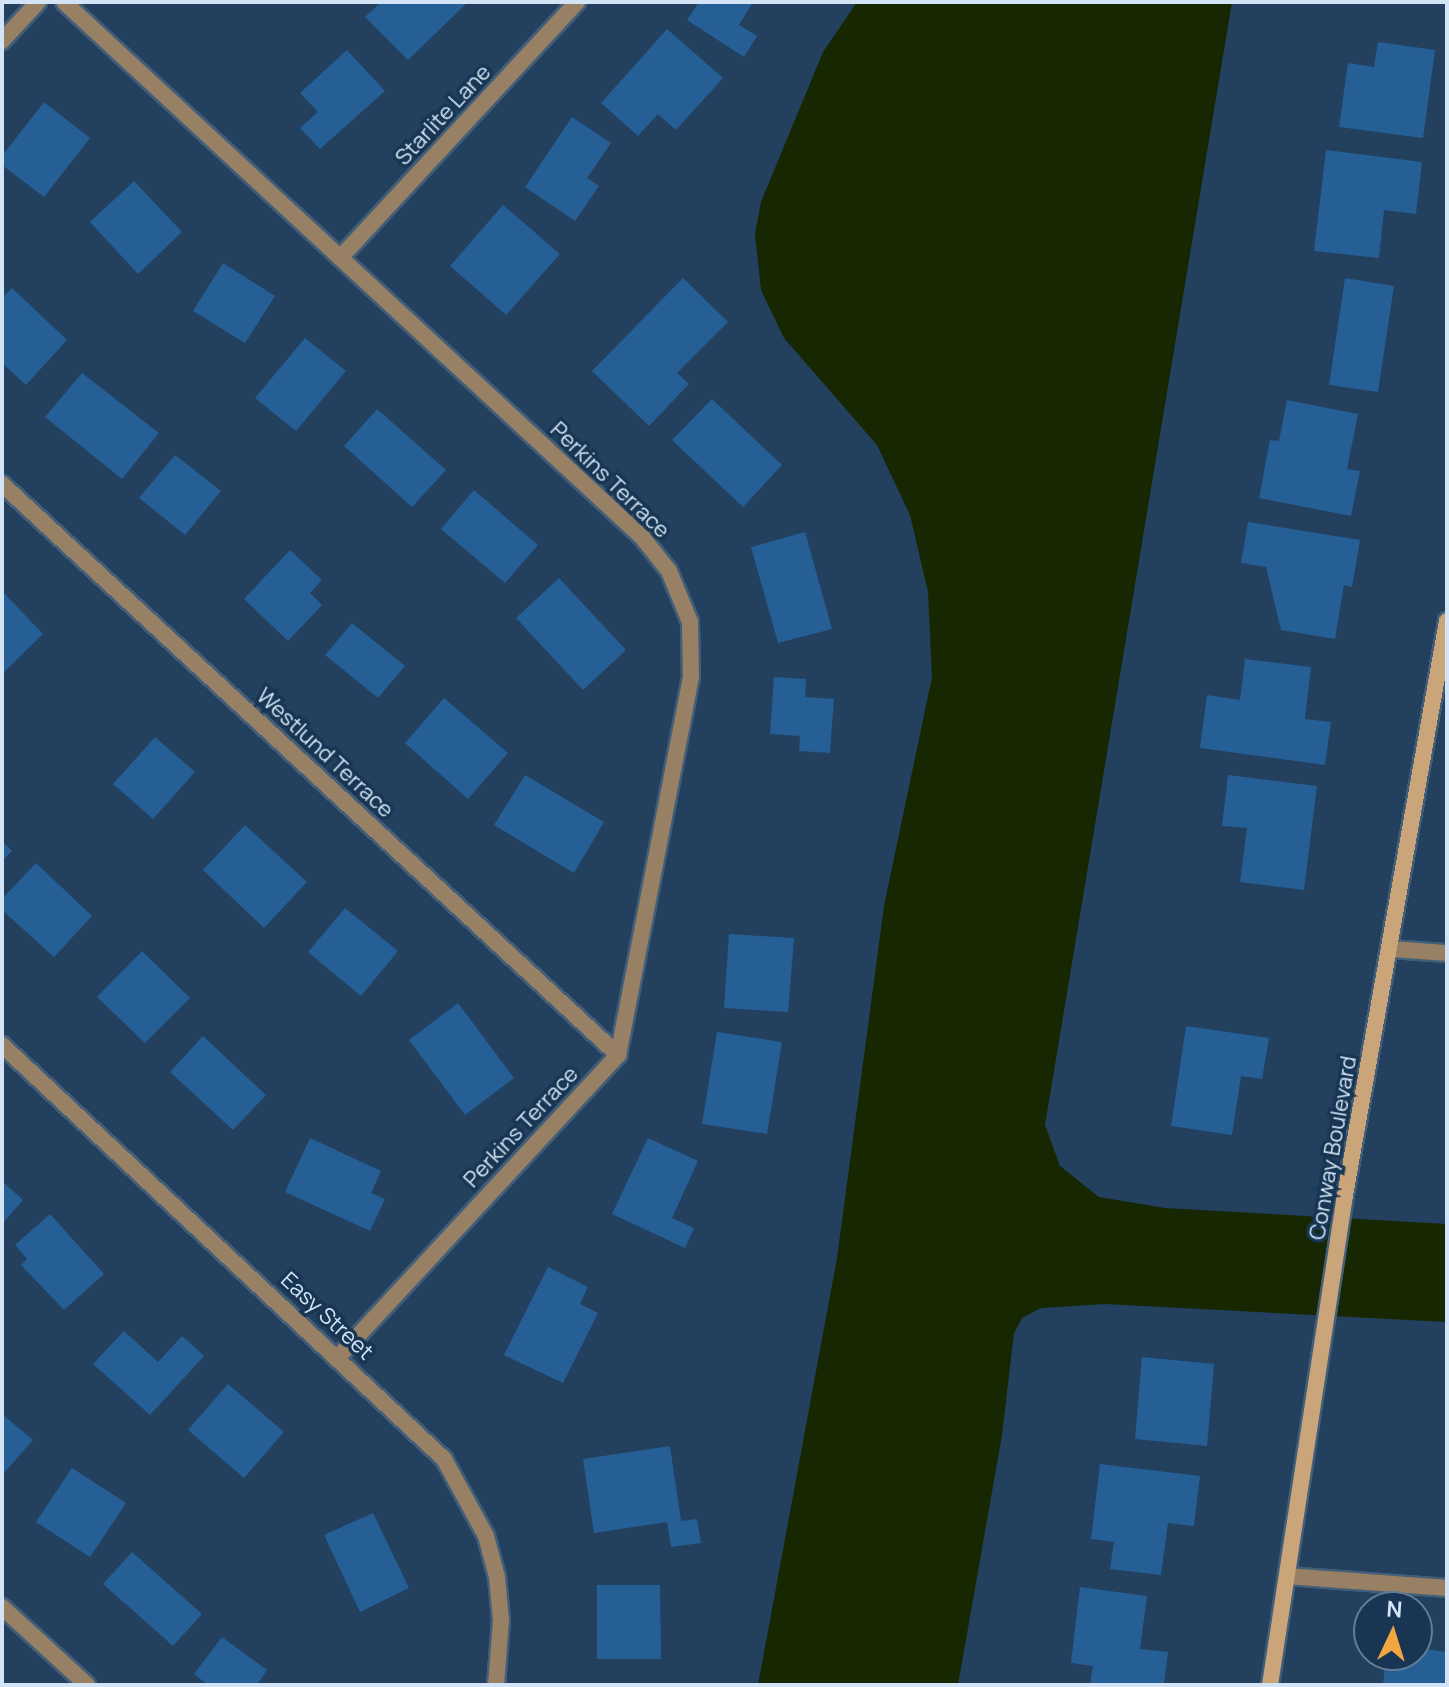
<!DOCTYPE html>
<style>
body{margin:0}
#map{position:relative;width:1449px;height:1687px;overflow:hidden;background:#23405e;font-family:Manrope,sans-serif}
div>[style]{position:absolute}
.water>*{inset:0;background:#162701}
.building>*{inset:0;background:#255f96}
.roads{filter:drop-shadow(2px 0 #425e79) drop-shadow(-2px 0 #425e79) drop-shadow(0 2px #425e79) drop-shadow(0 -2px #425e79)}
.street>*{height:16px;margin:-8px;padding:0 8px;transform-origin:8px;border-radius:8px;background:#988065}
.secondary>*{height:16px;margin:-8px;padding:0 8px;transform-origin:8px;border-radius:8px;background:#caa579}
span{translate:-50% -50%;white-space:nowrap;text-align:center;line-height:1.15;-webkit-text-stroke:7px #183653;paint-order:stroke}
.street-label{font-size:22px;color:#d2e4f6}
.frame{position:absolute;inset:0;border:4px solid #d2e4f6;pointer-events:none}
.north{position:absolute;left:1353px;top:1591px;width:80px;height:80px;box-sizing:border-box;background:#183653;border:2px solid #627c94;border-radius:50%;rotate:4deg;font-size:22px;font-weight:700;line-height:32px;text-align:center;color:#d2e4f6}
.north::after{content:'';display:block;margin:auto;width:28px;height:36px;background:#f1a640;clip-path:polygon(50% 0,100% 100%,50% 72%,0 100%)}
</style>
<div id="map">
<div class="water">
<div style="clip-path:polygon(857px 2px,1232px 2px,1045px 1125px,1060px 1166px,1099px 1197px,1165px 1208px,1447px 1224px,1447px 1322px,1105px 1304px,1041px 1308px,1022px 1318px,1014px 1333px,1002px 1435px,958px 1685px,758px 1685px,837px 1258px,884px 906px,932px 677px,928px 592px,910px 515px,877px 445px,784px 338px,761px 290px,755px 234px,761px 202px,823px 52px)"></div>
</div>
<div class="building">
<div style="clip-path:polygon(381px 2px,468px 2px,408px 60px,365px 17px)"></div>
<div style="clip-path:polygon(699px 2px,753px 2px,739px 25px,757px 36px,744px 57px,687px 20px)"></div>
<div style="clip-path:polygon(667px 29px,723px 78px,676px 130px,658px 114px,638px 136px,601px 103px)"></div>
<div style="clip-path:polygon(1378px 42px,1435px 50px,1423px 138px,1339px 127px,1348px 63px,1374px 67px)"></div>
<div style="clip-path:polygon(347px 50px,385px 91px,320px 149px,300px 128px,318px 112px,300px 93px)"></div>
<div style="clip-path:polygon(44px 102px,90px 138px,44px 197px,2px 165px,2px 156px)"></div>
<div style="clip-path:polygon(572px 117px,611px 143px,587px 178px,599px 186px,575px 221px,525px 187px)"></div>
<div style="clip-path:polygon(1326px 150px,1422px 162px,1416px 214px,1384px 210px,1379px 258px,1314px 251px)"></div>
<div style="clip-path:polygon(134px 181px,182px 232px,138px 274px,90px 222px)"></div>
<div style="clip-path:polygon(503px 205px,560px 254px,506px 315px,450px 266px)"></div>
<div style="clip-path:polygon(223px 263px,275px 296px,245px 343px,193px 311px)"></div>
<div style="clip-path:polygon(683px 278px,728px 322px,677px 373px,689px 384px,649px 426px,592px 371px)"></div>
<div style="clip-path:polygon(1345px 278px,1394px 286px,1378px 392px,1329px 385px)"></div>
<div style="clip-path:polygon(12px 288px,67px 340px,26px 385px,2px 363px,2px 298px)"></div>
<div style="clip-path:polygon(305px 338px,346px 371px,296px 431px,255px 398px)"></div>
<div style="clip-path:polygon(82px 373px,159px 433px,122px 479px,45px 417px)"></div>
<div style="clip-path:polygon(712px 399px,782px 465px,743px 507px,672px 440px)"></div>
<div style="clip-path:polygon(1287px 400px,1358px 414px,1347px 469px,1360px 471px,1351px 516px,1259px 498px,1270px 440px,1279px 441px)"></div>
<div style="clip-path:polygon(377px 409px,446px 470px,412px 507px,344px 446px)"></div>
<div style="clip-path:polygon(175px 455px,221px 491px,185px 535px,139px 498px)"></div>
<div style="clip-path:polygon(474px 490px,538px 545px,505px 583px,441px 529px)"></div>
<div style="clip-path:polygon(1248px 522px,1360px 540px,1352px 587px,1344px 585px,1335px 639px,1281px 630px,1266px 567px,1241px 563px)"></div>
<div style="clip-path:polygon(805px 532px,832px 629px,778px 643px,751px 547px)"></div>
<div style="clip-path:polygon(290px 550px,322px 580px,310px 593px,322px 605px,288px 641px,244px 599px)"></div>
<div style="clip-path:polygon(559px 578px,626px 650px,583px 690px,516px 618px)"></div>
<div style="clip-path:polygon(2px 591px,43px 634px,2px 674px)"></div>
<div style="clip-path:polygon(352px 623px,405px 666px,378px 698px,325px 655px)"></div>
<div style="clip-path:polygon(1245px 659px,1311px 667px,1305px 719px,1331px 722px,1325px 765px,1200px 748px,1207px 695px,1240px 700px)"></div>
<div style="clip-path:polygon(774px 677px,806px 679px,805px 697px,834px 699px,830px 753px,799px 751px,800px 736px,770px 734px)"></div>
<div style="clip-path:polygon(444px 698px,508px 753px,468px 799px,405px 743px)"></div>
<div style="clip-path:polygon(155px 737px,195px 772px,153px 819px,113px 784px)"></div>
<div style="clip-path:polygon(525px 775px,604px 822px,574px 873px,494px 825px)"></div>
<div style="clip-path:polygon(1228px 775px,1317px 786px,1304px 890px,1240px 882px,1247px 828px,1222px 826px)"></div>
<div style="clip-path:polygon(245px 825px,307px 882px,264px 928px,203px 870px)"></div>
<div style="clip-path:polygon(2px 841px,12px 851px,2px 861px)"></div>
<div style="clip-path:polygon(36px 863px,92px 916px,54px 957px,2px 910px,2px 899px)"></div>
<div style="clip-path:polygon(345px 908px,398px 951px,361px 996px,308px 952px)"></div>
<div style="clip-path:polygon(729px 934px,794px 938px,788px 1012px,724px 1008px)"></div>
<div style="clip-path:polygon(142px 951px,190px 998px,145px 1043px,97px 997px)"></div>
<div style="clip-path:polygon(458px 1003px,514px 1078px,465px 1115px,409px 1040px)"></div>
<div style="clip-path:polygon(1186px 1026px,1269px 1038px,1262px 1079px,1241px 1076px,1232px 1135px,1171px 1126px)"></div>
<div style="clip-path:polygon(717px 1032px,782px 1042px,767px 1134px,702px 1124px)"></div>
<div style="clip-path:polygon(203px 1036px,266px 1095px,233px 1130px,170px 1072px)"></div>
<div style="clip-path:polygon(310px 1138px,381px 1171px,371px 1193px,385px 1199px,370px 1231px,285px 1192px)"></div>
<div style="clip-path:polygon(648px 1138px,698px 1161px,672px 1218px,694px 1228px,685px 1248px,612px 1214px)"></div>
<div style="clip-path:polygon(2px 1181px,23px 1200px,2px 1224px)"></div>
<div style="clip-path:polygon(50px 1214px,104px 1274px,64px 1310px,21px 1265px,27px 1259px,15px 1245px)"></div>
<div style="clip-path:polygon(548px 1267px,588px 1287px,580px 1304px,598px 1313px,563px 1383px,504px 1355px)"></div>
<div style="clip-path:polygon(124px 1331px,158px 1362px,182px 1336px,204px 1356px,150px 1415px,93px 1364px)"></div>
<div style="clip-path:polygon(1142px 1357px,1214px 1364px,1207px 1446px,1135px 1439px)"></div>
<div style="clip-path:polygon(228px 1384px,284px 1432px,244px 1478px,188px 1430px)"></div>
<div style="clip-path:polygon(2px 1414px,33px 1440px,2px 1475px)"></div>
<div style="clip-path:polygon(670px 1446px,681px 1521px,697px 1519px,701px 1543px,671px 1547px,667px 1522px,594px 1533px,583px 1459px)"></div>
<div style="clip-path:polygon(1100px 1464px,1200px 1476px,1194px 1526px,1168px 1523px,1161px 1575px,1110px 1569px,1114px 1542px,1091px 1539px)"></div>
<div style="clip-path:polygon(72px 1468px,126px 1503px,90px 1557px,36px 1522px)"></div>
<div style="clip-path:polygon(373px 1513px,409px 1588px,360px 1612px,324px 1535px)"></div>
<div style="clip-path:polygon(132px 1552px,202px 1614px,173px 1646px,103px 1584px)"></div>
<div style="clip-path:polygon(597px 1585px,660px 1585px,661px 1659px,597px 1659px)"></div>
<div style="clip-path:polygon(1080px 1587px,1147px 1596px,1140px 1649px,1168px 1652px,1164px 1685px,1090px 1685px,1093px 1666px,1071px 1663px)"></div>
<div style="clip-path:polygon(222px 1637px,267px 1670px,257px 1685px,208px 1685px,194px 1674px)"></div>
<div style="clip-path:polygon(1417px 1648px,1447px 1652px,1447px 1685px,1383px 1685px,1386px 1655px,1417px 1655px)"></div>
</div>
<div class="roads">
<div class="street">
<div style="left:64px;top:2px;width:788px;rotate:42.79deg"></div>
<div style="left:642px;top:537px;width:43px;rotate:51.5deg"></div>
<div style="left:669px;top:571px;width:55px;rotate:67.6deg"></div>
<div style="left:690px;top:622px;width:55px;rotate:89deg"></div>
<div style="left:691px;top:677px;width:385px;rotate:100.9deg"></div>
<div style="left:618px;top:1055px;width:412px;rotate:132.8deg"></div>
<div style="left:2px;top:41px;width:53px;rotate:-47.3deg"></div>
<div style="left:340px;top:258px;width:349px;rotate:-47.2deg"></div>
<div style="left:2px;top:484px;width:840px;rotate:42.83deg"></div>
<div style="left:1392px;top:949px;width:55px;rotate:4.2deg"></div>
<div style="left:2px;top:1045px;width:606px;rotate:43.13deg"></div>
<div style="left:444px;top:1459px;width:88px;rotate:61.4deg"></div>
<div style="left:486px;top:1536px;width:42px;rotate:75deg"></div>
<div style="left:497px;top:1577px;width:43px;rotate:84.7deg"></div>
<div style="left:501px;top:1620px;width:65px;rotate:94.4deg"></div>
<div style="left:1288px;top:1576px;width:159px;rotate:4.3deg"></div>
<div style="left:2px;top:1607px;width:115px;rotate:42.5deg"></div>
</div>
<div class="secondary">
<div style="left:1270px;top:1685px;width:490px;rotate:-81.3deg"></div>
<div style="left:1344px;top:1201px;width:589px;rotate:-79.93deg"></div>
</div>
</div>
<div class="street-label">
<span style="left:443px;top:115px;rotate:-47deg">Starlite Lane</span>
<span style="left:610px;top:480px;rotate:44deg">Perkins Terrace</span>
<span style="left:325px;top:753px;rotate:43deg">Westlund Terrace</span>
<span style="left:521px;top:1127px;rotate:-47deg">Perkins Terrace</span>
<span style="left:1333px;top:1148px;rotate:-80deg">Conway Boulevard</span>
<span style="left:327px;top:1316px;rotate:43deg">Easy Street</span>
</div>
<div class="frame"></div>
<div class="north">N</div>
</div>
